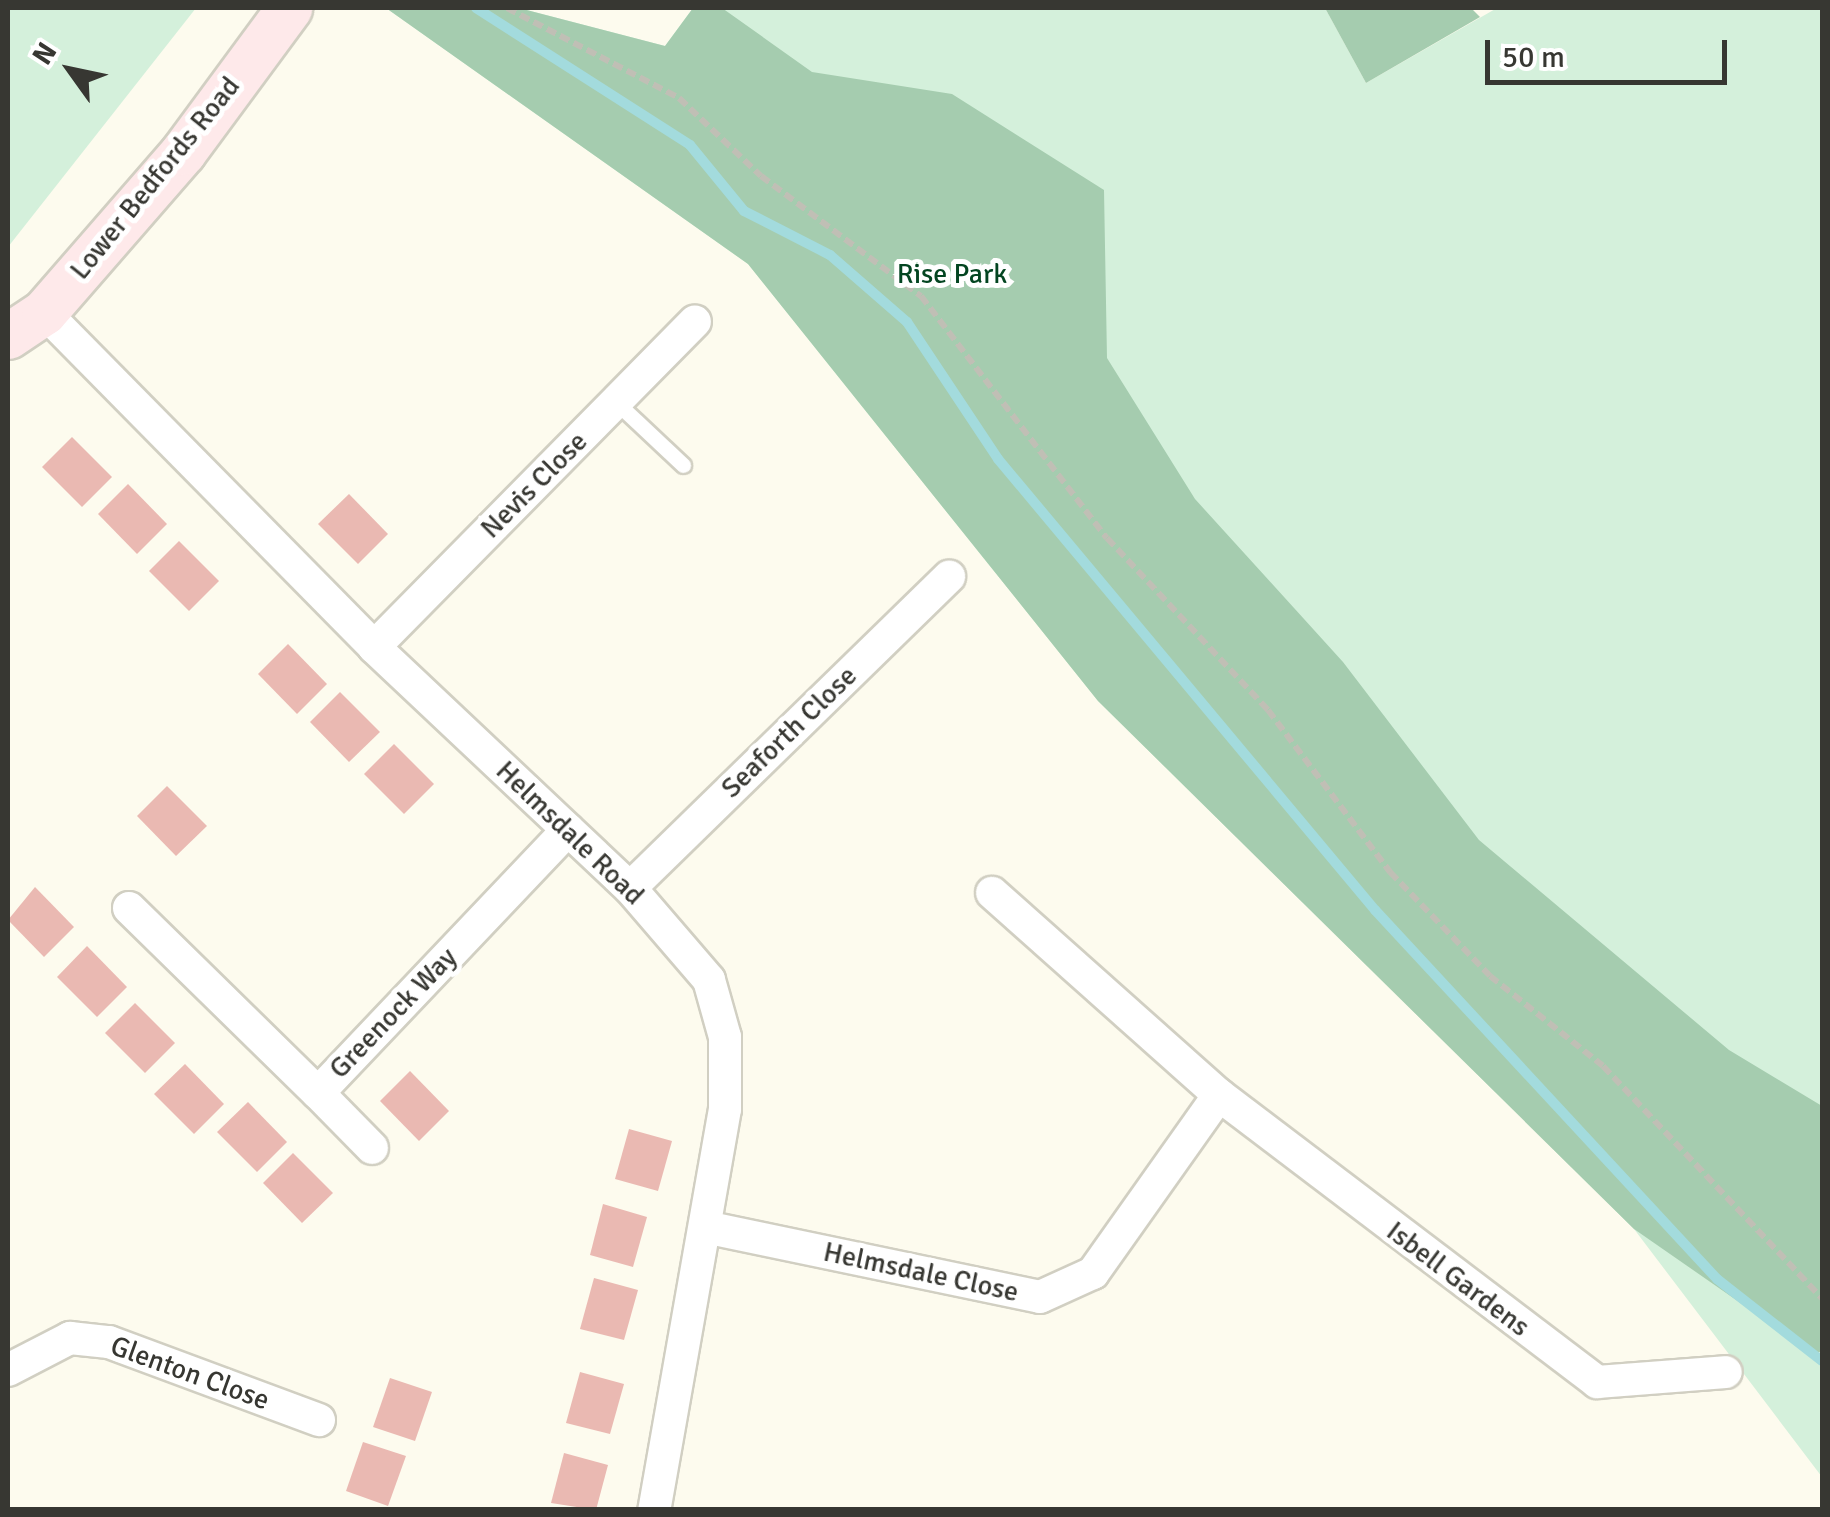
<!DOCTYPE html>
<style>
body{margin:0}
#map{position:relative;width:1830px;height:1517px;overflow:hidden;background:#fdfbee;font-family:Signika,sans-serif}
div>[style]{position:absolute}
.green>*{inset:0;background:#d4f0db}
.forest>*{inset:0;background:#a5ccaf}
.stream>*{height:10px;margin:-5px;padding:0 5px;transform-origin:5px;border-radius:5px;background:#a3dbdd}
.building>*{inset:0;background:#eab9b2}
.path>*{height:6px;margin-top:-3px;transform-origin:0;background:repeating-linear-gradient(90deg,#c0bfb5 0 10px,transparent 0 15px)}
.roads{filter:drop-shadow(2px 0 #d1cfc2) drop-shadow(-2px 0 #d1cfc2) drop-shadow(0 2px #d1cfc2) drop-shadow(0 -2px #d1cfc2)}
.lane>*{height:15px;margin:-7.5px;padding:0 7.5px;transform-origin:7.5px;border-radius:7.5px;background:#fff}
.street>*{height:32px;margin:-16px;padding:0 16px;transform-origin:16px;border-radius:16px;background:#fff}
.secondary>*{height:45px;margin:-22.5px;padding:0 22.5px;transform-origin:22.5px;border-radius:22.5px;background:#fee9ea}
span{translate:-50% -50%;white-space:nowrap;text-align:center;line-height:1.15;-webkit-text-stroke:10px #fff;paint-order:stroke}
.street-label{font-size:28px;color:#373732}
.park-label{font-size:28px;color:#034521}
.frame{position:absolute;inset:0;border:10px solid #373732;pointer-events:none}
.north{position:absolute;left:20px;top:20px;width:100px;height:100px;-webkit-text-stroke:8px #fff;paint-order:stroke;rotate:303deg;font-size:28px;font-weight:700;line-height:40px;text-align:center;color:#373732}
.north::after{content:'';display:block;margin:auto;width:35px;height:45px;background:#373732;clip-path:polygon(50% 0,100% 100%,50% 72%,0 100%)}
.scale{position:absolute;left:1485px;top:40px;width:242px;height:45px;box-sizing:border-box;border:5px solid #373732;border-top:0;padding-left:12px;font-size:30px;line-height:35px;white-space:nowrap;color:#373732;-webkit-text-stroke:8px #fff;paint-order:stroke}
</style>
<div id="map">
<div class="green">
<div style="clip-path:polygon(8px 8px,196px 8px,8px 247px)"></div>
<div style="clip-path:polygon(386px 8px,519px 8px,665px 46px,693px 8px,1325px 8px,1366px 83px,1497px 8px,1822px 8px,1822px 1477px,1634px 1229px,1098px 701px,748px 264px)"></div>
</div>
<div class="forest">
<div style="clip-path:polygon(386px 8px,519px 8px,665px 46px,693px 8px,722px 8px,812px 72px,952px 94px,1104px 190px,1107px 358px,1195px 499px,1343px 662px,1479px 840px,1729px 1050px,1822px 1106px,1822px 1351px,1814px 1354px,1634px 1229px,1098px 701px,748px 264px)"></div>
<div style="clip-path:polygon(1325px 8px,1471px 8px,1480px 17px,1366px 83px)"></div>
</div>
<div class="stream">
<div style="left:476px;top:8px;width:254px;rotate:32.6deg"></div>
<div style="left:690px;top:145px;width:85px;rotate:50.7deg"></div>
<div style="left:744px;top:211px;width:97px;rotate:27.1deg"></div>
<div style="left:830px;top:255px;width:102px;rotate:41deg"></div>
<div style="left:907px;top:322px;width:164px;rotate:56.4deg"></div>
<div style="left:998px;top:459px;width:588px;rotate:50.11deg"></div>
<div style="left:1375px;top:910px;width:503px;rotate:47.17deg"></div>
<div style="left:1717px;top:1279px;width:133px;rotate:38deg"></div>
</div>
<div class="building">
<div style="clip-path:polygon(72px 437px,112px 477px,82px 507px,42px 467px)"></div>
<div style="clip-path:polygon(128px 484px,167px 524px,137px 554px,98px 514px)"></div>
<div style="clip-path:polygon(349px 494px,388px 534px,358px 564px,318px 524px)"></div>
<div style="clip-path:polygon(179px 541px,219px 581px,189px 611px,149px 571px)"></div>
<div style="clip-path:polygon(288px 644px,327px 684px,297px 714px,258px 674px)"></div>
<div style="clip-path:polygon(340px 692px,380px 732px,349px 762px,310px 722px)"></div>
<div style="clip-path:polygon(394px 744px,434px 784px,404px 814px,364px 774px)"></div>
<div style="clip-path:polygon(167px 786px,207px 826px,176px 856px,137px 816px)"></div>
<div style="clip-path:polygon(35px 887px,74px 927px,44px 957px,8px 920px)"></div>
<div style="clip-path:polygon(87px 946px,127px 987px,97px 1017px,57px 977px)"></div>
<div style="clip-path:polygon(135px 1003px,175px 1043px,145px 1073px,105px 1033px)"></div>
<div style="clip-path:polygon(185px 1064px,224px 1104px,194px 1134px,154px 1094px)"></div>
<div style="clip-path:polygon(410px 1071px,449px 1111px,419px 1141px,380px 1101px)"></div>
<div style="clip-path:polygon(248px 1102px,287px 1142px,257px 1172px,217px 1132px)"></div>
<div style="clip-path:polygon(629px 1129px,672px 1141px,658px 1191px,615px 1179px)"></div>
<div style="clip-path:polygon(293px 1153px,333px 1193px,302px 1223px,263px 1183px)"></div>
<div style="clip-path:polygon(603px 1204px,647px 1217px,633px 1267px,590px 1255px)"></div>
<div style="clip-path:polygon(594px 1278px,638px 1290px,624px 1340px,580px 1329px)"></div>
<div style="clip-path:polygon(580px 1372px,624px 1384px,610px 1434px,566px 1423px)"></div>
<div style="clip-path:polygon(390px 1378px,432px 1392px,415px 1441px,373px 1427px)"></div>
<div style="clip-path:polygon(363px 1442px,406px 1456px,388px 1506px,346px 1491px)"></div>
<div style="clip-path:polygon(564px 1453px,608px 1465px,596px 1510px,551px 1503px)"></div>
</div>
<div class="path">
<div style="left:507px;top:8px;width:194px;rotate:27.6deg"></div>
<div style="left:679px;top:98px;width:113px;rotate:43.6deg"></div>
<div style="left:761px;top:176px;width:200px;rotate:36.9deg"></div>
<div style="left:921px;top:296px;width:305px;rotate:52.5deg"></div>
<div style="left:1107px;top:538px;width:236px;rotate:46.9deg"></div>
<div style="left:1268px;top:710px;width:203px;rotate:53deg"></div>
<div style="left:1390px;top:872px;width:144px;rotate:46.1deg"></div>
<div style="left:1490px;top:976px;width:144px;rotate:38.5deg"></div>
<div style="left:1603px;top:1066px;width:319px;rotate:46.7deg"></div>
</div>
<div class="roads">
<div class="lane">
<div style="left:616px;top:402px;width:92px;rotate:43.2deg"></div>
</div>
<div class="street">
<div style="left:44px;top:312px;width:470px;rotate:45.4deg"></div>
<div style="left:374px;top:647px;width:352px;rotate:43.3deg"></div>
<div style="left:630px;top:888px;width:121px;rotate:49.3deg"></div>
<div style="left:709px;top:980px;width:59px;rotate:74.3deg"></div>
<div style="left:725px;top:1037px;width:72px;rotate:90deg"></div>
<div style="left:725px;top:1109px;width:407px;rotate:100deg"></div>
<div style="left:374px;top:647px;width:457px;rotate:-45.4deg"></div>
<div style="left:630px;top:888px;width:446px;rotate:-44.3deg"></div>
<div style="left:129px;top:908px;width:264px;rotate:44.4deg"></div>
<div style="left:318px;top:1093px;width:363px;rotate:-46.5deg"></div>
<div style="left:318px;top:1093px;width:77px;rotate:45.5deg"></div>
<div style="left:1219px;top:1095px;width:475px;rotate:37.2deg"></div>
<div style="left:1597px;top:1382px;width:129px;rotate:-4.4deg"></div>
<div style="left:705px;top:1227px;width:342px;rotate:11.8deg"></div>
<div style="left:1040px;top:1297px;width:58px;rotate:-24.4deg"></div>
<div style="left:1093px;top:1273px;width:218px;rotate:-54.7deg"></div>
<div style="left:1219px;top:1095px;width:304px;rotate:-138.3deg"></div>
<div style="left:8px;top:1370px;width:70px;rotate:-27.3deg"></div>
<div style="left:70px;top:1338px;width:39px;rotate:6deg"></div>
<div style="left:109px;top:1342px;width:224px;rotate:20.4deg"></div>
</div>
<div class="secondary">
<div style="left:8px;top:336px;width:43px;rotate:-33.7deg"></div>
<div style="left:44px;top:312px;width:212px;rotate:-49deg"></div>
<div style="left:183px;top:152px;width:179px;rotate:-53.6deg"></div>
</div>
</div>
<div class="street-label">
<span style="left:155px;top:178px;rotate:-51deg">Lower Bedfords Road</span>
<span style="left:534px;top:485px;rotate:-45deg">Nevis Close</span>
<span style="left:789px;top:732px;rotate:-44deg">Seaforth Close</span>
<span style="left:570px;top:833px;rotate:44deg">Helmsdale Road</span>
<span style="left:393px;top:1013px;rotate:-46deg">Greenock Way</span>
<span style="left:921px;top:1272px;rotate:12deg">Helmsdale Close</span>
<span style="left:1458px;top:1279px;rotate:37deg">Isbell Gardens</span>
<span style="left:190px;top:1373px;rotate:20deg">Glenton Close</span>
</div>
<div class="park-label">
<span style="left:952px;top:274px">Rise Park</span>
</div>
<div class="frame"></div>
<div class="north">N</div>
<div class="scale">50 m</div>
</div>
